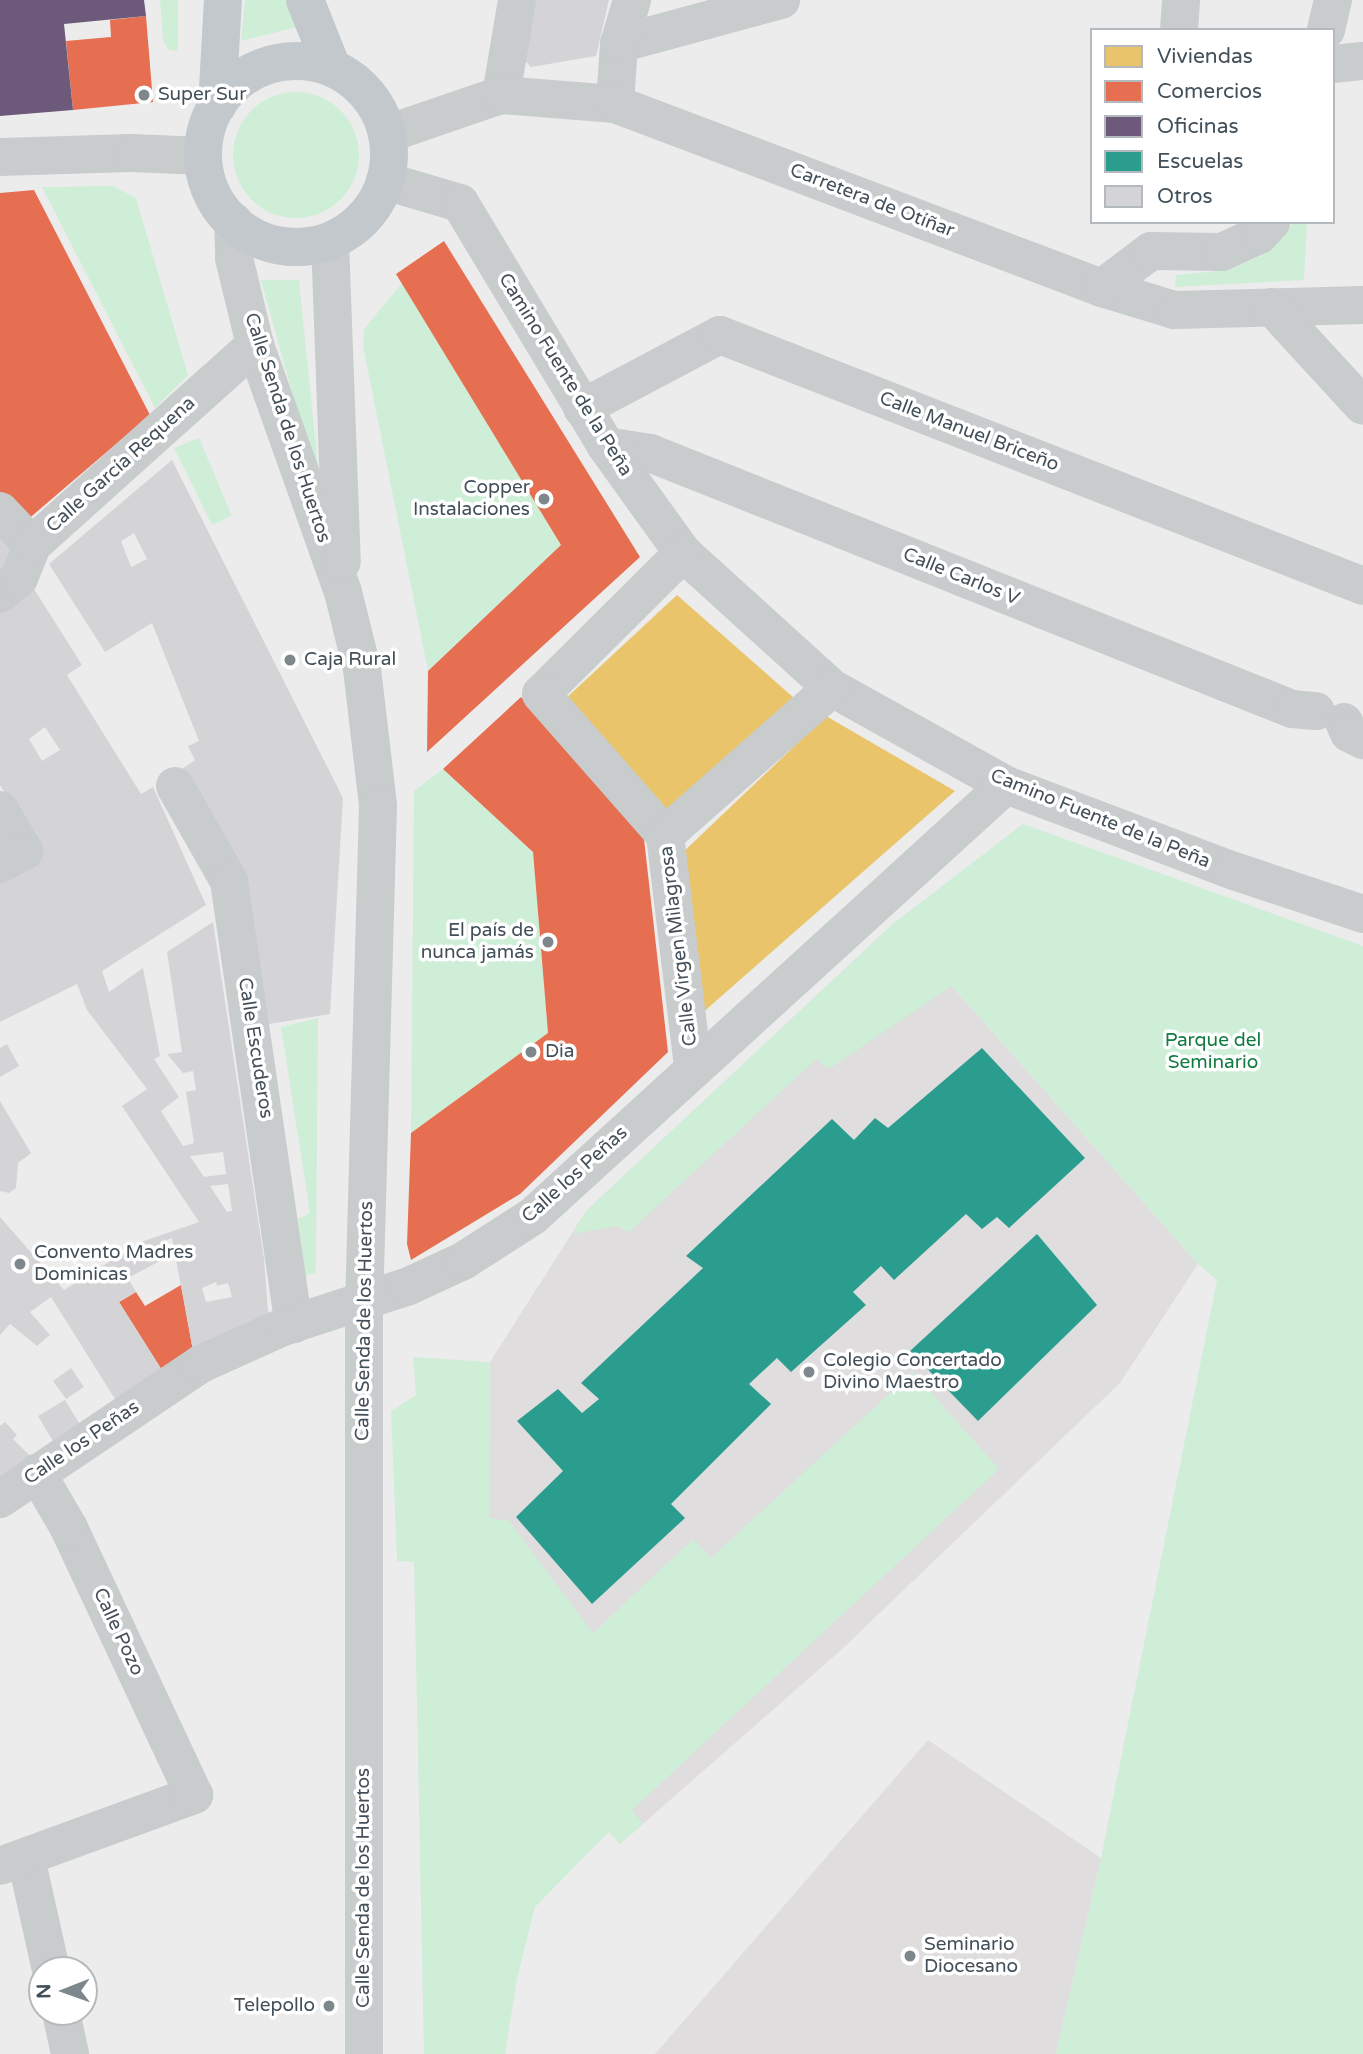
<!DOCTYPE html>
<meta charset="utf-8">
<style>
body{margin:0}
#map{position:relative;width:1363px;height:2054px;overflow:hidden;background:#edecec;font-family:"Varela Round",sans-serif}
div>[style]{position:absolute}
.education>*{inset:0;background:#dfddde}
.green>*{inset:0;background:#ceeed8}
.round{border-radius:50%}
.homes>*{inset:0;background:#e9c46a}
.shops>*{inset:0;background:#e76f51}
.offices>*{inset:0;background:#6d597a}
.schools>*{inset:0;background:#2a9d8f}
.building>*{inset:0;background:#d4d4d6}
.minor>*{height:38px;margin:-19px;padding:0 19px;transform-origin:19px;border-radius:19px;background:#c8cccd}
.major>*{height:38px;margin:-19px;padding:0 19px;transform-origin:19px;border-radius:19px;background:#c3c8cc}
.major>.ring{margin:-19px;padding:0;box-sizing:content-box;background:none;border:38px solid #c3c8cc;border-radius:50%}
.dots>*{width:19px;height:19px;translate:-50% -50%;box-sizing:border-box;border:4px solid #fff;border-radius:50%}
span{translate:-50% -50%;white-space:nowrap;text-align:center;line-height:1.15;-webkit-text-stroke:7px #fff;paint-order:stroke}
.poi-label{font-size:19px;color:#435059}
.left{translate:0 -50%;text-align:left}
.right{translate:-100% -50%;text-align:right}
.street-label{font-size:19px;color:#435059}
.park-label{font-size:19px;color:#127b41}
.legend{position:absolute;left:1090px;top:28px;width:245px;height:196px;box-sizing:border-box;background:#fff;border:2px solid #b4b9bd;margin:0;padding:9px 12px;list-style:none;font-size:21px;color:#435059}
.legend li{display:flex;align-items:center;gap:14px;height:35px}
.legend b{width:35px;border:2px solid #b4b9bd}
.north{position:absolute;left:28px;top:1956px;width:70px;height:70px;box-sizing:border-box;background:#fff;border:2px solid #b4b9bd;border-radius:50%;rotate:269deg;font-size:19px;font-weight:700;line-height:28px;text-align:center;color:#435059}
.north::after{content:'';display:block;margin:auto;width:24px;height:32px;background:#7e878c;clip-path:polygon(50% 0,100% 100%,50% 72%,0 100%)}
</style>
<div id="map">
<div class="education">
<div style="clip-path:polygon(895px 922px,1198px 1264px,1120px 1383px,840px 1651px,620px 1844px,492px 1691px,488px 1613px,490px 1362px,586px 1211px)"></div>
<div style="clip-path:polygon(928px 1740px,1101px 1858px,1056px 2054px,655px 2054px)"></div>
</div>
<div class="green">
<div style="clip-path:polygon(160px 0,178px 0,178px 51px,169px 50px,163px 41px)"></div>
<div style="clip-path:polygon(245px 0,285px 0,298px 27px,241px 41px)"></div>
<div class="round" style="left:233px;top:92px;width:126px;height:126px"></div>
<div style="clip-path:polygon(113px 186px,136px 198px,188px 375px,155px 408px,42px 187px)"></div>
<div style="clip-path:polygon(1294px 222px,1307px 222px,1304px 280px,1175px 287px,1176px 275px,1229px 270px,1266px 253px)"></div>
<div style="clip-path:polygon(261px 280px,299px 280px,321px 497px)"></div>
<div style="clip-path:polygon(402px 283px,561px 545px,428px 671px,363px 346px,364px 329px)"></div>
<div style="clip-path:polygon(199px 438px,232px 516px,212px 525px,174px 448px)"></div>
<div style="clip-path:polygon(443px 769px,533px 852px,548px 1033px,411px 1133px,414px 791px)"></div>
<div style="clip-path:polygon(1023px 824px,1363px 946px,1363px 2054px,1056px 2054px,1101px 1858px,1217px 1280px,1198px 1264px,952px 986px,829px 1069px,816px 1059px,629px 1232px,617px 1226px,572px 1234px,586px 1211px,895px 922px)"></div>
<div style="clip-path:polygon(318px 1018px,316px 1265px,315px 1273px,305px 1275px,298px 1219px,310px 1213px,281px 1027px)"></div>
<div style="clip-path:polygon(413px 1357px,490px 1362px,489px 1518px,509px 1521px,593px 1633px,693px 1539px,711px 1558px,913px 1372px,999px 1469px,632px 1810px,643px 1824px,620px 1844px,609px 1832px,535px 1907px,517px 1979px,505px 2054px,424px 2054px,414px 1562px,397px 1561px,391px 1411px,416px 1395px)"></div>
</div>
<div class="homes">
<div style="clip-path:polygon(677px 595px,794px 698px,666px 818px,562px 702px)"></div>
<div style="clip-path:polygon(826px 716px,955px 791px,700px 1015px,677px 858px)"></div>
</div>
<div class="shops">
<div style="clip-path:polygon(146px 16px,153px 102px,73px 110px,66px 41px,111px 37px,110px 20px)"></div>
<div style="clip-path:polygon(34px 190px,150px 415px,19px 527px,0 500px,0 193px)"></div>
<div style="clip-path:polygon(444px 241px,640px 557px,427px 752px,428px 671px,561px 545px,396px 274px)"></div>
<div style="clip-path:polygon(521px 697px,643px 830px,668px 1052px,520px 1194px,411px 1260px,407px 1244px,411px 1133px,548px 1033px,533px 852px,443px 769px)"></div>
<div style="clip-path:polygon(181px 1285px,194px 1356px,165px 1375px,119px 1302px,136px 1292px,145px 1306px)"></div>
</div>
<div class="offices">
<div style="clip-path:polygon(0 0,144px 0,146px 16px,64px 24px,73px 110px,0 116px)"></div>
</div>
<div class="schools">
<div style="clip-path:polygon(982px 1048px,1085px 1158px,1009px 1228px,997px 1217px,982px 1229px,966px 1214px,894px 1280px,881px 1266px,853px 1292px,866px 1305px,791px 1372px,777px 1358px,749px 1384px,771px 1404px,671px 1504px,685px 1518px,592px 1604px,516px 1517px,563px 1471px,517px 1421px,558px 1389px,582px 1413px,599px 1399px,581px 1383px,703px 1268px,686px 1256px,832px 1119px,854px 1140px,875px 1118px,888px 1128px)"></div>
<div style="clip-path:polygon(1037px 1234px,1097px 1305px,978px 1421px,910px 1351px)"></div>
</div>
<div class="building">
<div style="clip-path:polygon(530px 0,609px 0,596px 56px,531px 67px,519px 55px)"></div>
<div style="clip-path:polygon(evenodd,172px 460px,343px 798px,330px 1014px,263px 1025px,182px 769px,195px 760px,188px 746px,199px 741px,152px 623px,105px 652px,49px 564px,172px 460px,134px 533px,147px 559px,131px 567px,121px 541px,134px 533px)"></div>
<div style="clip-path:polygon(0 532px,20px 558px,0 576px)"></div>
<div style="clip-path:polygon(evenodd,29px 581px,82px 665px,67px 675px,141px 794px,153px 787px,206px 905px,102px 971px,109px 992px,143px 968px,160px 1056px,154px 1059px,179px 1097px,161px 1111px,183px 1146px,194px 1143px,186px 1092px,196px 1090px,193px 1071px,183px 1073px,167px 1054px,182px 1052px,167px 952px,213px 922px,264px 1259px,269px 1323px,194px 1356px,172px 1238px,165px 1241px,169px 1256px,128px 1278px,136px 1292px,119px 1302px,165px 1375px,120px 1407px,51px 1297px,30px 1312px,50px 1335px,37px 1346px,10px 1324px,0 1335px,0 1217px,64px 1290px,141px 1242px,199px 1222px,122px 1106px,147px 1089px,87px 1010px,77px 984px,0 1022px,0 877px,16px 810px,0 785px,0 605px,29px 581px,45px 727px,60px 750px,42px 761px,29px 739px,45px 727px,29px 581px,223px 1152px,226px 1174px,204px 1177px,190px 1156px,223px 1152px,29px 581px,228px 1184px,232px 1211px,227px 1212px,210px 1186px,228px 1184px,29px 581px,216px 1282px,217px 1286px,228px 1283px,232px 1297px,206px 1302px,202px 1288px,216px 1282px)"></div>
<div style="clip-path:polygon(7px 1044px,19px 1066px,0 1077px,0 1048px)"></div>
<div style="clip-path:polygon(0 1101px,31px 1153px,18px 1163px,16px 1188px,9px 1193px,0 1191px)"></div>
<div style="clip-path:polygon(71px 1368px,84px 1387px,66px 1399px,53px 1381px)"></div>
<div style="clip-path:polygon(65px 1400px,84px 1431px,57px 1448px,38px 1416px)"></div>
<div style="clip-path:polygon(5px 1422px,17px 1435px,13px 1439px,36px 1462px,0 1490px,0 1426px)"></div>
</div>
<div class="minor">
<div style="left:1179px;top:30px;width:30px;rotate:-86deg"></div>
<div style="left:1326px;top:30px;width:31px;rotate:-77deg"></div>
<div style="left:619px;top:44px;width:168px;rotate:-15.2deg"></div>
<div style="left:1333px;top:64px;width:30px;rotate:-6deg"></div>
<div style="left:501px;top:95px;width:96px;rotate:-80.4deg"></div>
<div style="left:615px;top:104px;width:60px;rotate:-86.2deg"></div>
<div style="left:619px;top:44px;width:46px;rotate:-73.5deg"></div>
<div style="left:387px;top:134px;width:120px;rotate:-18.9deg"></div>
<div style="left:501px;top:95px;width:114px;rotate:4.5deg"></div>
<div style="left:615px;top:104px;width:521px;rotate:20.7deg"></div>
<div style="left:1102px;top:288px;width:75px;rotate:17deg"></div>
<div style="left:1174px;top:310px;width:189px;rotate:-1.5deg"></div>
<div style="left:0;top:157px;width:131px;rotate:-1.7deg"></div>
<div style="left:131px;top:153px;width:72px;rotate:2.4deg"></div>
<div style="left:385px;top:181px;width:78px;rotate:16.3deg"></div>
<div style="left:460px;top:203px;width:283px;rotate:59deg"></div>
<div style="left:606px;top:446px;width:132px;rotate:54.3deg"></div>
<div style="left:683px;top:553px;width:201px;rotate:42.2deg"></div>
<div style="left:832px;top:688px;width:199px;rotate:29.1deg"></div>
<div style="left:1006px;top:785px;width:244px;rotate:20.7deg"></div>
<div style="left:1234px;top:871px;width:136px;rotate:18.4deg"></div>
<div style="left:233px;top:221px;width:37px;rotate:88deg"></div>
<div style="left:234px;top:258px;width:89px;rotate:76.4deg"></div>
<div style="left:255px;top:345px;width:262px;rotate:70.4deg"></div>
<div style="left:343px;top:592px;width:79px;rotate:76.1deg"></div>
<div style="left:362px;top:669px;width:138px;rotate:83.3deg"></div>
<div style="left:378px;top:806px;width:494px;rotate:91.6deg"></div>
<div style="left:364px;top:1300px;width:754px;rotate:90deg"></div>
<div style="left:330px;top:241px;width:321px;rotate:87.9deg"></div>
<div style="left:1102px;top:288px;width:61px;rotate:-37.1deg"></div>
<div style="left:1151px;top:251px;width:71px;rotate:0.8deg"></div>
<div style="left:1222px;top:252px;width:41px;rotate:-24.7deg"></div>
<div style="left:1259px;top:235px;width:18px;rotate:-47deg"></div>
<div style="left:1272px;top:307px;width:134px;rotate:47.4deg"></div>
<div style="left:582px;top:408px;width:156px;rotate:-27.9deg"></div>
<div style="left:720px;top:335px;width:690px;rotate:21.32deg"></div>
<div style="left:606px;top:446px;width:45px;rotate:9deg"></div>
<div style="left:650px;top:453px;width:691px;rotate:21.74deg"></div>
<div style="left:1292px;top:709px;width:24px;rotate:5deg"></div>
<div style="left:0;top:511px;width:47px;rotate:46.7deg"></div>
<div style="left:683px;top:553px;width:200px;rotate:135.2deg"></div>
<div style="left:541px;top:694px;width:188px;rotate:48.7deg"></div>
<div style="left:665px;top:835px;width:235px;rotate:83.1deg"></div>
<div style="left:0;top:594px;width:25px;rotate:-40deg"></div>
<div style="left:19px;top:578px;width:35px;rotate:-68deg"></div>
<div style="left:32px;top:545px;width:300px;rotate:-41.9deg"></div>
<div style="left:1344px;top:722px;width:12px;rotate:66deg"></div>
<div style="left:1349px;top:733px;width:16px;rotate:27deg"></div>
<div style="left:175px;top:786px;width:109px;rotate:60.4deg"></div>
<div style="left:229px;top:881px;width:448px;rotate:81.7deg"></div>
<div style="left:0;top:810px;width:48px;rotate:59.7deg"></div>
<div style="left:24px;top:851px;width:27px;rotate:152deg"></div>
<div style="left:665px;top:835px;width:222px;rotate:-41.4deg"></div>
<div style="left:0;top:1499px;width:242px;rotate:-33.9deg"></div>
<div style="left:201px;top:1364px;width:90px;rotate:-24.3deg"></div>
<div style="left:283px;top:1327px;width:133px;rotate:-18deg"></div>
<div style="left:409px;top:1286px;width:60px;rotate:-24.8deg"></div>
<div style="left:463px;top:1261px;width:83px;rotate:-32.7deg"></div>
<div style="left:533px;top:1216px;width:640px;rotate:-42.34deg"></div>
<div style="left:26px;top:1858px;width:115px;rotate:77.4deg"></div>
<div style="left:0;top:1866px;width:207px;rotate:-20.1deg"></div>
<div style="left:194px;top:1795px;width:295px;rotate:-115.1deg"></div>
<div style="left:69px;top:1528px;width:64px;rotate:-120.2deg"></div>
<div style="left:61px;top:2012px;width:43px;rotate:77.9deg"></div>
</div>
<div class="major">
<div style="left:305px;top:0;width:73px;rotate:68.3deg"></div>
<div class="ring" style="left:203px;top:61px;width:148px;height:148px"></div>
<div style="left:217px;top:106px;width:106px;rotate:-86.8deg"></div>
</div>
<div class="dots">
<div style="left:144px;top:95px;background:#7e878c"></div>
<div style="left:544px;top:499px;background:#7e878c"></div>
<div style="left:290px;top:660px;background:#7e878c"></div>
<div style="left:548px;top:942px;background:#7e878c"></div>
<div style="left:531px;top:1052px;background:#7e878c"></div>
<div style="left:20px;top:1264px;background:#7e878c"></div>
<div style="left:809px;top:1372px;background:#7e878c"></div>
<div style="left:910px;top:1956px;background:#7e878c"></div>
<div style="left:329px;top:2006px;background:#7e878c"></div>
</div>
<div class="poi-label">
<span class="left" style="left:158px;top:95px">Super Sur</span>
<span class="right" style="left:530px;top:499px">Copper<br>Instalaciones</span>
<span class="left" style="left:304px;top:660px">Caja Rural</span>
<span class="right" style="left:534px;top:942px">El país de<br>nunca jamás</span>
<span class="left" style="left:545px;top:1052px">Dia</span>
<span class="left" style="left:34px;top:1264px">Convento Madres<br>Dominicas</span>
<span class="left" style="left:823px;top:1372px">Colegio Concertado<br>Divino Maestro</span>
<span class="left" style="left:924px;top:1956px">Seminario<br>Diocesano</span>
<span class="right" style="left:315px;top:2006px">Telepollo</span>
</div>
<div class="street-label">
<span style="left:872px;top:201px;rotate:21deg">Carretera de Otíñar</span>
<span style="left:565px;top:375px;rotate:58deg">Camino Fuente de la Peña</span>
<span style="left:287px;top:428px;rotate:72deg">Calle Senda de los Huertos</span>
<span style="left:969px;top:432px;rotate:21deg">Calle Manuel Briceño</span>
<span style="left:121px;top:465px;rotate:-42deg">Calle García Requena</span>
<span style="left:961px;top:577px;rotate:22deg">Calle Carlos V</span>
<span style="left:1100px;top:819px;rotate:22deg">Camino Fuente de la Peña</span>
<span style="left:679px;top:946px;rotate:-97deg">Calle Virgen Milagrosa</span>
<span style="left:255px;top:1048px;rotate:81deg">Calle Escuderos</span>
<span style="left:575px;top:1175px;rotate:-42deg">Calle los Peñas</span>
<span style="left:365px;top:1321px;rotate:-89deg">Calle Senda de los Huertos</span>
<span style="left:82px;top:1443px;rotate:-34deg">Calle los Peñas</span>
<span style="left:118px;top:1632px;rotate:65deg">Calle Pozo</span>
<span style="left:364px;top:1888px;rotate:-90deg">Calle Senda de los Huertos</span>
</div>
<div class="park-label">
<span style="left:1213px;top:1052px">Parque del<br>Seminario</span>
</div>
<ul class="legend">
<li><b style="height:19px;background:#e9c46a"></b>Viviendas</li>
<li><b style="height:19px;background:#e76f51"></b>Comercios</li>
<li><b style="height:19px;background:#6d597a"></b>Oficinas</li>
<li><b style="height:19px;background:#2a9d8f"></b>Escuelas</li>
<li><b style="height:19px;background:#d4d4d6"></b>Otros</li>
</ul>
<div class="north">N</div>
</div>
